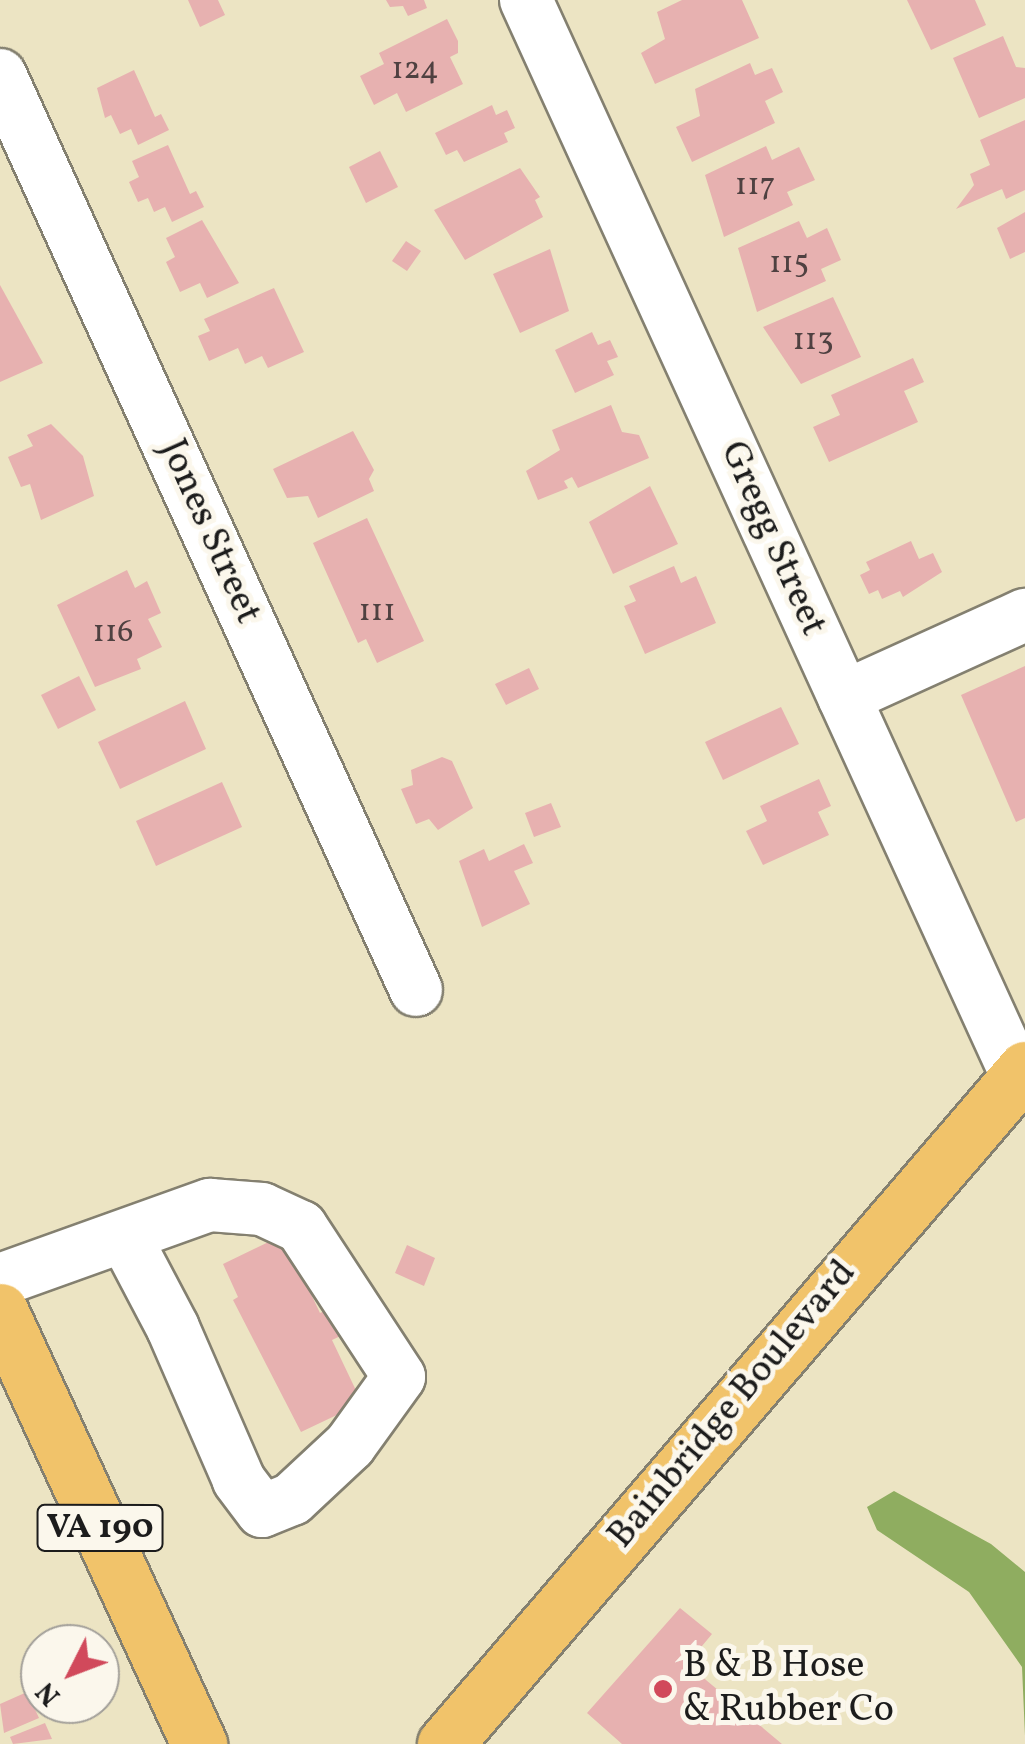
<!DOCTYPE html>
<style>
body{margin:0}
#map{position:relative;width:1025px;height:1744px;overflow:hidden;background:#ece4c3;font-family:Vollkorn,serif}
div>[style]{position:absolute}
.forest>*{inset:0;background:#8fad60}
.building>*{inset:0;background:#e7b1b0}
.roads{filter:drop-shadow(2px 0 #848070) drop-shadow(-2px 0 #848070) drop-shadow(0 2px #848070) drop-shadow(0 -2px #848070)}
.minor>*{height:52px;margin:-26px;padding:0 26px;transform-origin:26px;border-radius:26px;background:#fff}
.major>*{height:55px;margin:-27.5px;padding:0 27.5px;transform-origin:27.5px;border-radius:27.5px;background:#f1c36a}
.dots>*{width:28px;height:28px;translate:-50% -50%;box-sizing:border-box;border:5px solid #fbf7ec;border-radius:50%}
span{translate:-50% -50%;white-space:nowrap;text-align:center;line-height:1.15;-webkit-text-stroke:10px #fbf7ec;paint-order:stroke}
.number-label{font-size:32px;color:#4f4141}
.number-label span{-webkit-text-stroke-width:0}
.shield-label span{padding:2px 8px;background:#fbf7ec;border:2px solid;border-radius:8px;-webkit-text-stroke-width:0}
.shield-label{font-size:35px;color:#1c1c1c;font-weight:700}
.street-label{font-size:38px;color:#1c1c1c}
.poi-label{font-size:38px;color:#1c1c1c}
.left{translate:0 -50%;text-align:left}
.north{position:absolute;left:20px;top:1624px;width:100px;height:100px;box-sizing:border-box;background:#fbf7ec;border:2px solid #a29f99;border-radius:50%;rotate:228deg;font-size:28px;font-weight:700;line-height:40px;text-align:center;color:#1c1c1c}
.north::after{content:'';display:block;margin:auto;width:35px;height:45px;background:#d1495b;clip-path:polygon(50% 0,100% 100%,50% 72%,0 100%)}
</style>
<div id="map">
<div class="forest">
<div style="clip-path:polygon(894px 1491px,991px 1544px,1025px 1572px,1025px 1736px,1022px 1667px,969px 1592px,877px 1530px,867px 1507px)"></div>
</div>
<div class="building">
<div style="clip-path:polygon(188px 0,218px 0,225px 15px,200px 27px)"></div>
<div style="clip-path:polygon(386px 0,424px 0,427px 8px,408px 16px,403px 6px,390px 7px)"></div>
<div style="clip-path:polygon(682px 0,742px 0,759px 38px,655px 84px,641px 53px,665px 39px,657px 12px)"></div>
<div style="clip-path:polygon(907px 0,975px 0,986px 25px,931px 50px)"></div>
<div style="clip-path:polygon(447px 19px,458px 41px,458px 53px,450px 57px,463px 84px,406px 112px,397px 93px,374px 105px,360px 76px,384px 64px,379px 53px)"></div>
<div style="clip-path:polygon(1003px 36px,1016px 67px,1025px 68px,1025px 98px,979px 118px,953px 58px)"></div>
<div style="clip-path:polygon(750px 63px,755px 75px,772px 68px,783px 92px,765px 101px,775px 123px,692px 162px,676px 127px,700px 116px,695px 89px)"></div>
<div style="clip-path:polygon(134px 70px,155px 117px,161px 114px,169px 130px,138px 145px,131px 129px,120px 134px,111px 115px,105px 118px,97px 88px)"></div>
<div style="clip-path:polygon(492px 105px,496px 115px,507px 110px,515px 128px,504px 133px,508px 142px,464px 162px,457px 150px,446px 155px,435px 133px)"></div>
<div style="clip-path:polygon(1025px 120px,1025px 190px,1006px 199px,1002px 189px,956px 209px,974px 185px,970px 174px,990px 165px,980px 140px)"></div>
<div style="clip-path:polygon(168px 145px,190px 194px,196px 191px,204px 207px,172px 222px,165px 207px,154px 212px,148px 198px,138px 202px,129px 182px,139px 177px,132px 161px)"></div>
<div style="clip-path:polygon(766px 146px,772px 160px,799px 147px,815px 180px,787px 192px,793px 205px,724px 237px,705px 175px)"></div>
<div style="clip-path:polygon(380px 151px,398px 187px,366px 203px,349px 167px)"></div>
<div style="clip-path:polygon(520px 168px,540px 197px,535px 200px,543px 217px,465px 260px,434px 210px)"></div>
<div style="clip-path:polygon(1025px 212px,1025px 252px,1010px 259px,997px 228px)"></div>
<div style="clip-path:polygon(202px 220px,239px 283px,207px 298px,200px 283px,180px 292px,166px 262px,175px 257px,166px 238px)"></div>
<div style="clip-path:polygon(799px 221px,807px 238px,827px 228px,841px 260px,821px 269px,826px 281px,757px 312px,738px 248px)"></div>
<div style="clip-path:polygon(406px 241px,421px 251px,407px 271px,392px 261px)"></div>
<div style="clip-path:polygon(550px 249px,569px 311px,520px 333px,493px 274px)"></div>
<div style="clip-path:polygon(0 285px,43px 363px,0 382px)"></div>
<div style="clip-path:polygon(274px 288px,304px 352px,268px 368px,262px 356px,245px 364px,238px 348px,209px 361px,198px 336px,210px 331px,204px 319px)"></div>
<div style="clip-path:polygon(833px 297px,861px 357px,801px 384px,763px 327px)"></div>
<div style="clip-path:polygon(592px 332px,598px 345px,610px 340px,618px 357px,607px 361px,614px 375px,575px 393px,555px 350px)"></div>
<div style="clip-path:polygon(913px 358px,924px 382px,904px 391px,918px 422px,829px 462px,813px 427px,840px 415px,831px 395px)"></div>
<div style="clip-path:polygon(611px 405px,622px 432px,639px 435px,649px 458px,578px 488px,572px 477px,564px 481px,568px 488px,538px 500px,526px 471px,560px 450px,552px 430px)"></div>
<div style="clip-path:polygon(51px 424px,83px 456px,94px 496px,41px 520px,30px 484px,21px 487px,8px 457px,33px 446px,27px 435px)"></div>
<div style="clip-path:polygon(353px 431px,374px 470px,369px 479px,374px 491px,318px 518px,308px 496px,287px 498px,273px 469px)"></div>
<div style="clip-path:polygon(650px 486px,678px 544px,613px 574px,589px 522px)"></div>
<div style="clip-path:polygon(367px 518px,424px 641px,377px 663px,366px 639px,358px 643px,313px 543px)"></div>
<div style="clip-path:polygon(911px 541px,919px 559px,933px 553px,942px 572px,903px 597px,900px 591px,882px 599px,878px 590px,869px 594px,860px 575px,870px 570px,866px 562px)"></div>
<div style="clip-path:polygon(674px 566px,681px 583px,696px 576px,716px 623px,645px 654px,624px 606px,636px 601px,629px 586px)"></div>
<div style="clip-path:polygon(127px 570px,135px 588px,147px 581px,161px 613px,148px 619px,162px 647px,137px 659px,141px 669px,95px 687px,57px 605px)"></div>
<div style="clip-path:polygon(1025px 666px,1025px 818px,1016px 822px,961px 695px)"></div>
<div style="clip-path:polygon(529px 668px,539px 689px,506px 705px,495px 684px)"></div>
<div style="clip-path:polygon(79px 676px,96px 710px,58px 729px,41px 695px)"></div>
<div style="clip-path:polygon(185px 701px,206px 749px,120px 789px,98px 742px)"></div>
<div style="clip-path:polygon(781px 707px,799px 744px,723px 780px,705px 742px)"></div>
<div style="clip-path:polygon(442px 757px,452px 761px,473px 808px,438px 830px,429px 819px,416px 824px,401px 789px,413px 785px,411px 770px)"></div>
<div style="clip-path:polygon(819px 779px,831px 806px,818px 812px,829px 835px,763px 865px,746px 831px,767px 821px,760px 806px)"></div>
<div style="clip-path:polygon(222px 782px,242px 827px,156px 866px,136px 821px)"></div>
<div style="clip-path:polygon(551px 803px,561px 827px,534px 837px,525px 813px)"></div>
<div style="clip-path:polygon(524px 844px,533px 863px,514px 871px,530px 904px,482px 927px,459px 861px,484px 849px,489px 861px)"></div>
<div style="clip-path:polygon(283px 1235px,320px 1313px,336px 1306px,349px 1332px,332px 1340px,362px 1403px,301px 1432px,233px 1300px,238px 1297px,223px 1264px)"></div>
<div style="clip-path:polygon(407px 1245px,435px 1258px,424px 1286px,395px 1273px)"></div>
<div style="clip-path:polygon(680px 1608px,712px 1634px,687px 1664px,782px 1744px,622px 1744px,587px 1713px)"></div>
<div style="clip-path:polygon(27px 1692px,39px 1718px,4px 1733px,0 1704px)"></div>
<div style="clip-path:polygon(45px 1723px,52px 1739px,13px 1744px,10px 1737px)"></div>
</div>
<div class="roads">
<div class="minor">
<div style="left:526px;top:0;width:1185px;rotate:65.47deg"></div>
<div style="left:0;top:75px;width:1005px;rotate:65.55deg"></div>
<div style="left:844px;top:697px;width:199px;rotate:-24.4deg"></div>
<div style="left:0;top:1280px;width:223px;rotate:-19.7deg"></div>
<div style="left:210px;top:1205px;width:52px;rotate:4.4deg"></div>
<div style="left:262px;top:1209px;width:43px;rotate:24.8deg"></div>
<div style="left:301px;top:1227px;width:179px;rotate:56.8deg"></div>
<div style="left:399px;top:1377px;width:84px;rotate:125.8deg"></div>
<div style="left:350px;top:1445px;width:79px;rotate:137deg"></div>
<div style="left:292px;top:1499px;width:32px;rotate:158deg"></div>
<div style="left:262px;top:1511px;width:39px;rotate:-127deg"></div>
<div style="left:239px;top:1480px;width:166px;rotate:-113.5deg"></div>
<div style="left:173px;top:1328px;width:103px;rotate:-117.8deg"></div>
</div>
<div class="major">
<div style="left:0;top:1311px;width:477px;rotate:65.3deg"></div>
<div style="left:445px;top:1744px;width:890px;rotate:-49.33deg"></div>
</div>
</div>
<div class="dots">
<div style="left:663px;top:1689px;background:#d1495b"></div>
</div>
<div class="number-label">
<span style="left:415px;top:70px">124</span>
<span style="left:755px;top:186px">117</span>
<span style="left:789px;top:264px">115</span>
<span style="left:813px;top:341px">113</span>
<span style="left:377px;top:612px">111</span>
<span style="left:113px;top:633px">116</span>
</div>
<div class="shield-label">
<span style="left:100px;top:1528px">VA 190</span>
</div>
<div class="street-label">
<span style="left:209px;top:532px;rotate:66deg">Jones Street</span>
<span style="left:772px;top:539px;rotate:66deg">Gregg Street</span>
<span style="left:733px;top:1405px;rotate:-50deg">Bainbridge Boulevard</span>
</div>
<div class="poi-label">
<span class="left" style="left:683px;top:1689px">B &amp; B Hose<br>&amp; Rubber Co</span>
</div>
<div class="north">N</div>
</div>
